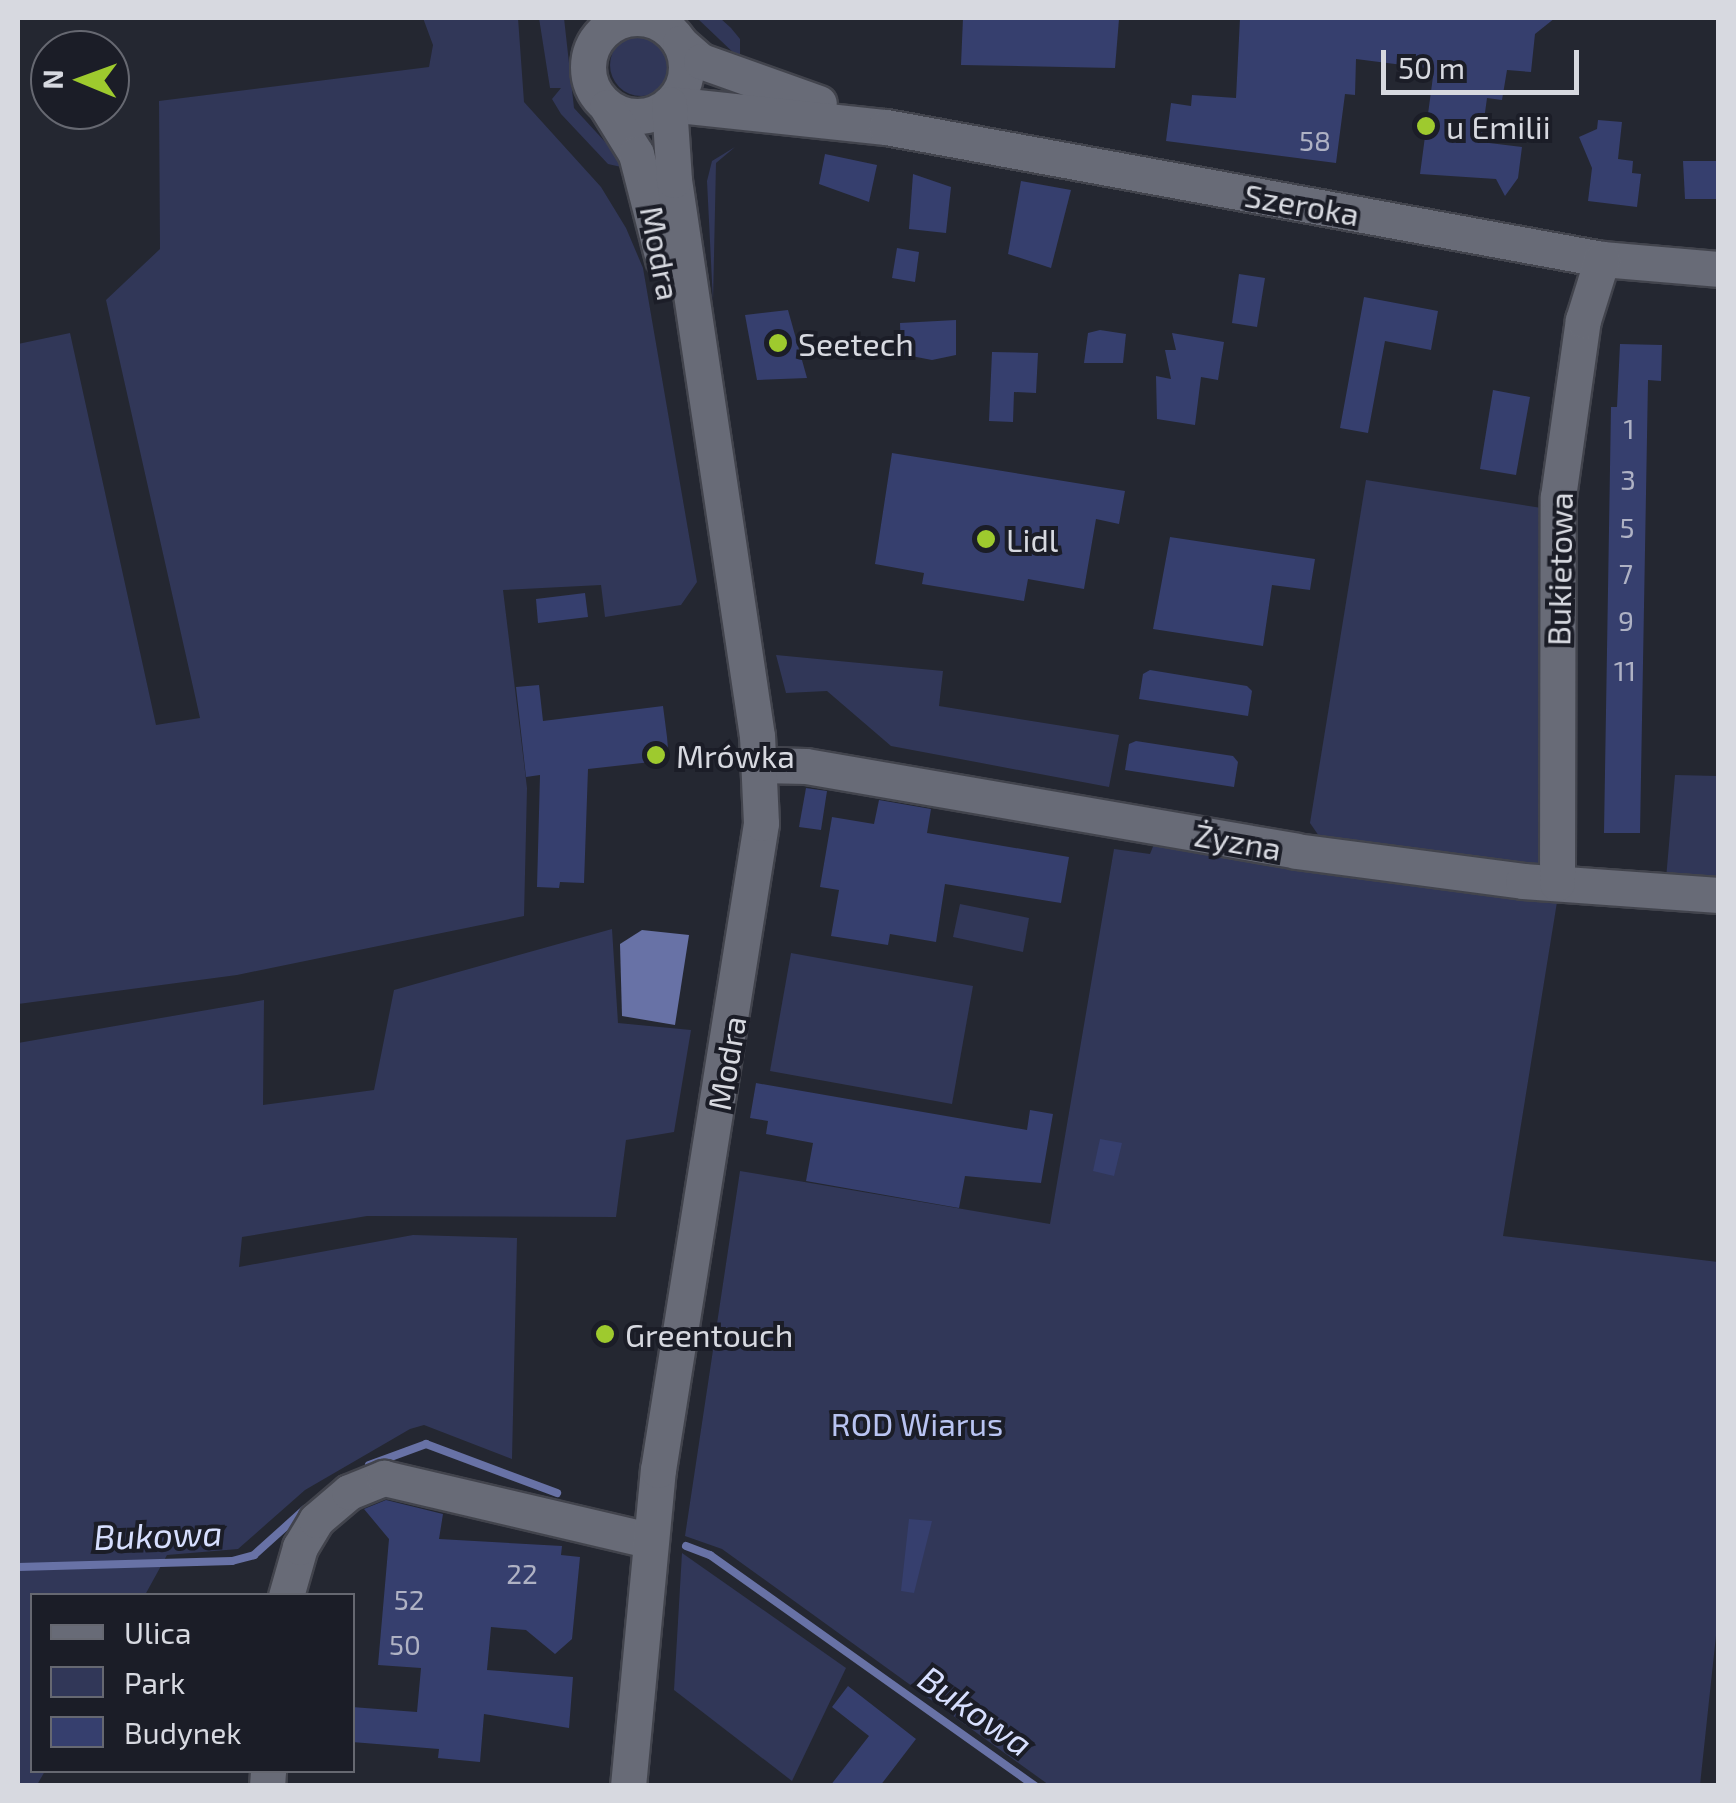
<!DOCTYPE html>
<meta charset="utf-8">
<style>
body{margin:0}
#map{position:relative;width:1736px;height:1803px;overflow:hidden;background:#242731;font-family:"Exo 2",sans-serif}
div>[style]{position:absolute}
.green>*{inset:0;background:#313758}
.round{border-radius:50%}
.water>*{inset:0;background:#6872a6}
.stream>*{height:8px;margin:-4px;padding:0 4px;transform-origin:4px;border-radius:4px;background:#6872a6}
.building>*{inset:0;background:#363f6e}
.roads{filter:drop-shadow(2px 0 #42444d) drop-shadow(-2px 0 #42444d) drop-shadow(0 2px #42444d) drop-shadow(0 -2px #42444d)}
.minor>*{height:35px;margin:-17.5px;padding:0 17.5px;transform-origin:17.5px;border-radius:17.5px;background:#686b77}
.minor>.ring{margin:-17.5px;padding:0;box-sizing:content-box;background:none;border:35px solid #686b77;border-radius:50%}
.dots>*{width:28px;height:28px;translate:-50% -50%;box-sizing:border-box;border:5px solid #1b1d27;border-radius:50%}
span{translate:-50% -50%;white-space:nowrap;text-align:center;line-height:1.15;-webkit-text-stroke:8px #1b1d27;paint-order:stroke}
.number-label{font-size:28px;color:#afb2c4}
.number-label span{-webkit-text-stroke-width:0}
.poi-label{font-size:32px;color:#d7d9e0}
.left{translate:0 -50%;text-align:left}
.street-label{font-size:32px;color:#d7d9e0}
.park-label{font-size:32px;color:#b9c4f2}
.water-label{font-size:35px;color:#d7dffe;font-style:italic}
.frame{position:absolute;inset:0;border:20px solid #d7d9e0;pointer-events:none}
.legend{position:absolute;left:30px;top:1593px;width:325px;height:180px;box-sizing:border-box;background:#1b1d27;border:2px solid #666871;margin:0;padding:12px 18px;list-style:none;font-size:30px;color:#d7d9e0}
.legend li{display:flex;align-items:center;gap:20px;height:50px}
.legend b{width:50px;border:2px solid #666871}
.north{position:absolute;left:30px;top:30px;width:100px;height:100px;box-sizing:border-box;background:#1b1d27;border:2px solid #666871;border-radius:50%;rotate:271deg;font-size:28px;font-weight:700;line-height:40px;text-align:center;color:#d7d9e0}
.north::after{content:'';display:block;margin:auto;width:35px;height:45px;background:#9eca2e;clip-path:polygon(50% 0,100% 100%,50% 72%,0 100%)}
.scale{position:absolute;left:1381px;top:50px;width:198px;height:45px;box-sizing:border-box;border:5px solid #d7d9e0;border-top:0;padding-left:12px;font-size:30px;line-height:35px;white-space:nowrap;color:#d7d9e0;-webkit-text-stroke:8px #1b1d27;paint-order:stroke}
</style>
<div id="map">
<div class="green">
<div style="clip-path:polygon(423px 18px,518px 18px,524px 102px,601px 187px,626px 228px,643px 268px,697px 582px,681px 605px,605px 617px,601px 585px,503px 590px,527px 788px,524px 916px,237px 975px,18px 1004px,18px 344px,70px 333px,156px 725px,200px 718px,106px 300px,160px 249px,159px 101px,429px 67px,433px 45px)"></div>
<div style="clip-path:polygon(539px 18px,564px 18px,574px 108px,630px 169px,608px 164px,561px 114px,552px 99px,561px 88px,550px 88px)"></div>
<div style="clip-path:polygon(697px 18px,720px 18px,731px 28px,740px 39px,740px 59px)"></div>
<div class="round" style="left:610px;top:34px;width:62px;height:62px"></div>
<div style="clip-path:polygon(735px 147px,716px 163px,713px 302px,707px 181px,712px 161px)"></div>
<div style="clip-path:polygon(1366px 480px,1548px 509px,1548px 871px,1321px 839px,1310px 823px)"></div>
<div style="clip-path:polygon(776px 655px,943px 671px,939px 706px,1119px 735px,1109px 787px,891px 746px,827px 691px,786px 693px)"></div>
<div style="clip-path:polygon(1675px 775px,1718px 776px,1718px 883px,1666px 879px)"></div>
<div style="clip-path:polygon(1154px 844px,1557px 902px,1503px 1236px,1718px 1262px,1718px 1617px,1700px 1785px,1049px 1785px,722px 1549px,685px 1536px,740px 1171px,1050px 1224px,1114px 849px,1150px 854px)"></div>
<div style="clip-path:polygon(960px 904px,1029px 918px,1023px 952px,953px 937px)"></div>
<div style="clip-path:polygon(612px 929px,618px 1023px,691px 1030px,674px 1132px,626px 1140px,616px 1217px,367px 1216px,242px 1237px,239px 1267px,413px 1235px,517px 1238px,512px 1459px,424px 1425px,410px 1429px,305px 1490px,238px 1549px,167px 1555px,145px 1595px,32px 1596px,32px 1770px,45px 1771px,37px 1785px,18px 1785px,18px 1043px,264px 1000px,263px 1105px,374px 1090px,394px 990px)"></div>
<div style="clip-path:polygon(791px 953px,973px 986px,952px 1104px,770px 1071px)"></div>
<div style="clip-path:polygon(682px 1553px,846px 1668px,792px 1781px,674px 1690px)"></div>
</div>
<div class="water">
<div style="clip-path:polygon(642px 930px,689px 935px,675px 1025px,622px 1016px,620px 944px)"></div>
</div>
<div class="stream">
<div style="left:369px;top:1465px;width:61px;rotate:-20.2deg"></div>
<div style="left:426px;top:1444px;width:140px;rotate:20.5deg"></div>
<div style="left:686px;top:1546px;width:26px;rotate:21deg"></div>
<div style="left:710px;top:1555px;width:399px;rotate:35.4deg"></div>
<div style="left:18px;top:1567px;width:214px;rotate:-1.6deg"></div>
<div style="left:232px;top:1561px;width:23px;rotate:-15deg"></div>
<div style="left:254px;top:1555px;width:69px;rotate:-42deg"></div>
</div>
<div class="building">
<div style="clip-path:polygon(963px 18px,1119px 19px,1115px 68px,961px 65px)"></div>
<div style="clip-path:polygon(1240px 18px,1555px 18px,1535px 34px,1531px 72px,1507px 70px,1502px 100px,1487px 98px,1481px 142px,1522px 147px,1518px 178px,1505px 196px,1496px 179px,1420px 174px,1434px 69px,1356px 59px,1355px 95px,1345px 94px,1336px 163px,1166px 141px,1171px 103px,1191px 106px,1192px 95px,1236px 98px)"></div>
<div style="clip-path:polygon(1598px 120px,1622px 122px,1618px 159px,1633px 161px,1632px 173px,1641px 174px,1637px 207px,1588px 201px,1592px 168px,1579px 137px,1597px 129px)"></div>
<div style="clip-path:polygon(825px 154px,877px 165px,869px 202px,819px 184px)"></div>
<div style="clip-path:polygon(1683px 161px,1718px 161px,1718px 199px,1685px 199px)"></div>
<div style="clip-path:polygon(913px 174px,951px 187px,946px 233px,909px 229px)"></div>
<div style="clip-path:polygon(1021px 181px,1071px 190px,1051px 268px,1008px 254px)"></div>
<div style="clip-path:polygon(897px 248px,919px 252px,915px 282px,892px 278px)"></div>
<div style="clip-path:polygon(1239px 274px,1265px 278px,1257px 327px,1232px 323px)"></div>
<div style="clip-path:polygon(1364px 297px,1438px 311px,1431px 350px,1385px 341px,1368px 433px,1340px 428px)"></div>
<div style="clip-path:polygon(788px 310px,807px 378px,757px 380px,745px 315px)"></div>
<div style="clip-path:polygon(956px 320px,956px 355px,932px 360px,901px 354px,900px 323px)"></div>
<div style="clip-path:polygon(1100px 330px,1126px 334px,1123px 363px,1084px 363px,1088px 333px)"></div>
<div style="clip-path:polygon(1172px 333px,1224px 342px,1218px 380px,1201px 377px,1195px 425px,1157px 419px,1156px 376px,1171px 379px,1165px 350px,1176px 350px)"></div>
<div style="clip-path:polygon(1620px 344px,1662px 345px,1661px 381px,1648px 380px,1640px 833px,1604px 833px,1611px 407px,1617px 407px)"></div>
<div style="clip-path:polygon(992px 352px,1038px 353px,1036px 393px,1014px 392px,1013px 422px,989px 421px)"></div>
<div style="clip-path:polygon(1493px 390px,1530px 397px,1516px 475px,1480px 469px)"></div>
<div style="clip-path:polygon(892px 453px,1125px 491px,1119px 524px,1096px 519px,1084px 589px,1028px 579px,1024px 601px,922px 584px,924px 573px,875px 564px)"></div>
<div style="clip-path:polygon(1170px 537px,1315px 559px,1310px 590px,1272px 585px,1263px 646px,1153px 629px)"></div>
<div style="clip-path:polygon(585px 593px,588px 617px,538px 623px,536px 599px)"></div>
<div style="clip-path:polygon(1150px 670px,1247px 686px,1252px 691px,1248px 716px,1139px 699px,1143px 674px)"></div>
<div style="clip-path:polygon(539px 685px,543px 721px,663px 706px,667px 737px,669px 760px,588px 769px,584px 883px,560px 882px,559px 888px,537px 887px,540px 775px,526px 777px,516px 687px)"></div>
<div style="clip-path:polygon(1136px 741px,1233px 756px,1238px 762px,1234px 787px,1125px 770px,1129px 744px)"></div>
<div style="clip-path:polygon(806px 788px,827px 791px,821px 830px,799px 827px)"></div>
<div style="clip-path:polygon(879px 800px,931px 809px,927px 833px,1069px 857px,1061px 903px,945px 884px,936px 942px,890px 934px,888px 945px,831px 936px,839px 890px,820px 887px,832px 817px,874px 824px)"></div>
<div style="clip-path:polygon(756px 1083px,1027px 1130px,1030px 1110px,1053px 1114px,1041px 1183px,965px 1176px,959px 1208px,806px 1181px,813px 1143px,766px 1134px,768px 1121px,750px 1118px)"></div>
<div style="clip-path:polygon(1100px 1139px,1122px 1143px,1114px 1176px,1093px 1171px)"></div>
<div style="clip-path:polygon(386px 1500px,443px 1514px,439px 1539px,562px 1546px,561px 1555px,580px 1557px,572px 1639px,555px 1654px,526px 1630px,491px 1627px,487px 1670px,573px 1677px,569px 1728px,484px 1714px,480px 1762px,438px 1758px,439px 1749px,352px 1742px,352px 1707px,417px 1712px,421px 1668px,378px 1665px,389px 1539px,364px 1509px)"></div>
<div style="clip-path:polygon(909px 1519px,932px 1521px,914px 1593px,901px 1591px)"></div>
<div style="clip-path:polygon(848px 1686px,916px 1739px,880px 1786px,830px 1786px,869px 1736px,832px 1707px)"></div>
</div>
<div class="roads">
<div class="minor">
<div class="ring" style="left:588px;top:18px;width:63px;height:63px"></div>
<div style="left:680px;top:43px;width:28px;rotate:41deg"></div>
<div style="left:701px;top:61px;width:125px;rotate:19.6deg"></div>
<div style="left:669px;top:104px;width:218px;rotate:6.1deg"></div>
<div style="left:886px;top:127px;width:728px;rotate:10.45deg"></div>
<div style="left:1602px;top:259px;width:116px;rotate:4.9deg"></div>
<div style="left:607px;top:107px;width:55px;rotate:58.3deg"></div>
<div style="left:636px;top:154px;width:108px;rotate:75.6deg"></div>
<div style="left:760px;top:765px;width:46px;rotate:1.2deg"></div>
<div style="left:806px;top:766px;width:497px;rotate:9.8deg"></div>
<div style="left:1296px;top:851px;width:229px;rotate:7.5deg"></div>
<div style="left:1523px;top:881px;width:196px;rotate:4.1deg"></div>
<div style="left:1557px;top:883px;width:386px;rotate:-89.9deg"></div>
<div style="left:1558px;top:497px;width:179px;rotate:-82deg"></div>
<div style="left:1583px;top:320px;width:64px;rotate:-72.7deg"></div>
<div style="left:286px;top:1596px;width:51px;rotate:-74.1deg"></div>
<div style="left:300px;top:1547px;width:31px;rotate:-59deg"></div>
<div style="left:316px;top:1520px;width:43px;rotate:-40.3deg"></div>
<div style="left:349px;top:1492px;width:38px;rotate:-22deg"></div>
<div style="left:384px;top:1478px;width:272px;rotate:13.2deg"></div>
<div style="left:267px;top:1786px;width:16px;rotate:-86deg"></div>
<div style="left:628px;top:1786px;width:317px;rotate:-84.6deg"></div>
<div style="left:658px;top:1470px;width:655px;rotate:-80.95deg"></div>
<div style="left:761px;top:823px;width:87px;rotate:-92.6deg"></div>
<div style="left:757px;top:736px;width:562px;rotate:-98.49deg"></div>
<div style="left:674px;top:180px;width:76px;rotate:-93.8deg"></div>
</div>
</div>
<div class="dots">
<div style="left:1426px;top:126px;background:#9eca2e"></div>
<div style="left:778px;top:343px;background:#9eca2e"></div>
<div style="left:986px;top:539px;background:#9eca2e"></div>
<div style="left:656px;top:755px;background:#9eca2e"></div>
<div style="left:605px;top:1334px;background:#9eca2e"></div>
</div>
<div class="number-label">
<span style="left:1315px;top:140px">58</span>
<span style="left:1629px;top:428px">1</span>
<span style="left:1628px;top:479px">3</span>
<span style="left:1627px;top:527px">5</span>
<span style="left:1626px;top:573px">7</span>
<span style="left:1626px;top:620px">9</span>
<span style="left:1625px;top:670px">11</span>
<span style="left:522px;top:1573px">22</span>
<span style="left:409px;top:1599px">52</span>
<span style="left:405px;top:1644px">50</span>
</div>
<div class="poi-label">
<span class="left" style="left:1446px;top:126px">u Emilii</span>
<span class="left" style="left:798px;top:343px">Seetech</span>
<span class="left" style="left:1006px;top:539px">Lidl</span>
<span class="left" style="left:676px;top:755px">Mrówka</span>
<span class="left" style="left:625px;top:1334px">Greentouch</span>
</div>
<div class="street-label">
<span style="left:1302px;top:204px;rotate:10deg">Szeroka</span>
<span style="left:661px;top:253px;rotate:79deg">Modra</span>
<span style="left:1559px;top:569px;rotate:-89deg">Bukietowa</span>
<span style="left:1238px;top:841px;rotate:10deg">Żyzna</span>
<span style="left:726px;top:1063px;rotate:-80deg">Modra</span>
</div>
<div class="park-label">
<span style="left:917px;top:1423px">ROD Wiarus</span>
</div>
<div class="water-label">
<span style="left:158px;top:1534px;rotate:-2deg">Bukowa</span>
<span style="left:976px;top:1710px;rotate:35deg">Bukowa</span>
</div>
<div class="frame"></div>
<ul class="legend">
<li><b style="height:12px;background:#686b77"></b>Ulica</li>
<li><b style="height:28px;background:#313758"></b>Park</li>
<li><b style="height:28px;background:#363f6e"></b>Budynek</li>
</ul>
<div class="north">N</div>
<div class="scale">50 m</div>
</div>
